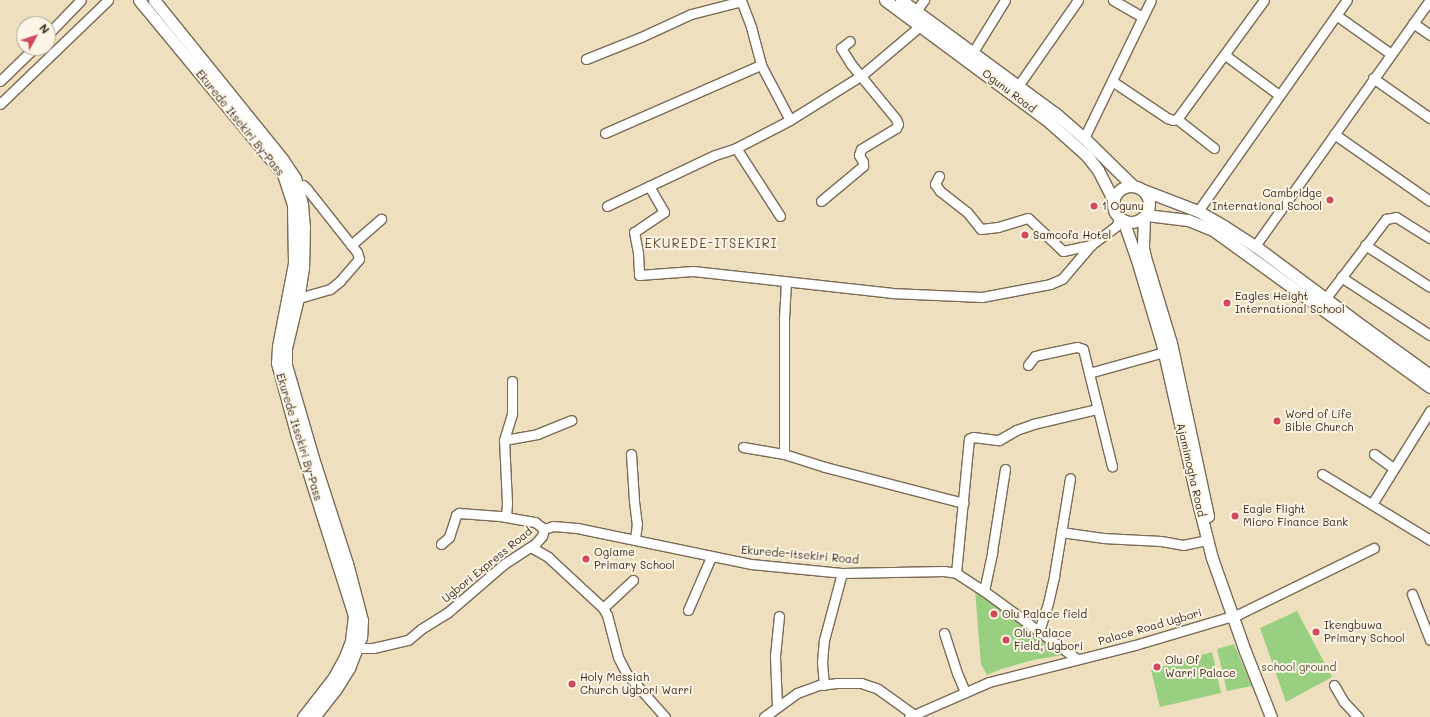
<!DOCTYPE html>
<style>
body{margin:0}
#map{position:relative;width:1430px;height:717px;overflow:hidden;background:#eee0be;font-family:Mali,sans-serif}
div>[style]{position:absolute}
.green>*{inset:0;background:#99cf80}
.roads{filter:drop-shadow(1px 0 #7a6a56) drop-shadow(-1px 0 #7a6a56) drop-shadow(0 1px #7a6a56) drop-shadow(0 -1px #7a6a56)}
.minor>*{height:9px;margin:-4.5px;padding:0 4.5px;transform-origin:4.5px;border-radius:4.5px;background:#fff}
.major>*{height:11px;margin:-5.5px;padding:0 5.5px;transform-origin:5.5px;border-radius:5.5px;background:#fff}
.major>.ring{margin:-5.5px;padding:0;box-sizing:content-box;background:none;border:11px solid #fff;border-radius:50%}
.dots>*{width:11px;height:11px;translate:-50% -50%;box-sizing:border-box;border:2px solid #fcf5e5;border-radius:50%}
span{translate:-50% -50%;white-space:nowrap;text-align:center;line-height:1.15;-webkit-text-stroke:4px #fcf5e5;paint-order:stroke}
.street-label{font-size:11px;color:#3b2a1e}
.poi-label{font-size:11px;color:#3b2a1e}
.right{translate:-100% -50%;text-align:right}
.left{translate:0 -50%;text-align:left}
.park-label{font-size:11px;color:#525336}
.quarter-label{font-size:13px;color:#6c543c;letter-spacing:1px}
.north{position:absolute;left:16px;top:16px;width:40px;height:40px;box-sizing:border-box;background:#fcf5e5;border:1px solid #afa495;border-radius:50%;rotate:50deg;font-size:11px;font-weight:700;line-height:16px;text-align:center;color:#3b2a1e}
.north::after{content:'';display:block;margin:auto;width:14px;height:18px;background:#d1495b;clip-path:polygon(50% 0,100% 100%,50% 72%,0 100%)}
</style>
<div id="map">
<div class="green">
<div style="clip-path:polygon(975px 590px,1069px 654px,1033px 660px,1001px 669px,987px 675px,981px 664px)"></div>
<div style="clip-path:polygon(1297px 611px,1332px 677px,1286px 702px,1260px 628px)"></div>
<div style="clip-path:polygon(1234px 644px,1252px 686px,1227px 691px,1217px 649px)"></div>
<div style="clip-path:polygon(1212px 652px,1221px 693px,1160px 707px,1151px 670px)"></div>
</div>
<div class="roads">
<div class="minor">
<div style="left:1113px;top:0;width:34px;rotate:30deg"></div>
<div style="left:916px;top:11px;width:14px;rotate:-54deg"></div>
<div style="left:1336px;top:15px;width:67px;rotate:35.3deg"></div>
<div style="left:1413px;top:23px;width:21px;rotate:35deg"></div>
<div style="left:48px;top:34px;width:47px;rotate:-45.9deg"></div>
<div style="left:973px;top:52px;width:61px;rotate:-58.4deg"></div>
<div style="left:1225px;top:55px;width:67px;rotate:36.5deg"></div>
<div style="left:586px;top:59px;width:59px;rotate:-21.8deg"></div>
<div style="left:641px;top:37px;width:55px;rotate:-24.7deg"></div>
<div style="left:691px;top:14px;width:49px;rotate:-14.3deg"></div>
<div style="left:738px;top:2px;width:4px;rotate:14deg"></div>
<div style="left:742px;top:3px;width:26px;rotate:69deg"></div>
<div style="left:751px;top:27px;width:39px;rotate:75deg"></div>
<div style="left:761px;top:65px;width:62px;rotate:62.2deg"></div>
<div style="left:1373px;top:78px;width:70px;rotate:35.1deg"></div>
<div style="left:0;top:81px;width:47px;rotate:-44.1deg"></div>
<div style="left:1112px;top:81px;width:66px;rotate:33.9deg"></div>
<div style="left:1167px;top:118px;width:6px;rotate:18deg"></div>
<div style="left:1173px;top:120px;width:4px;rotate:-14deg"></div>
<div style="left:1177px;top:119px;width:147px;rotate:-53.8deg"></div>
<div style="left:1018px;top:86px;width:105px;rotate:-55.1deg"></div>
<div style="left:0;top:104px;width:150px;rotate:-43.9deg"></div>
<div style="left:1177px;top:119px;width:47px;rotate:38.1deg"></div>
<div style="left:605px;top:133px;width:170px;rotate:-23.6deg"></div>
<div style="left:1334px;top:134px;width:117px;rotate:34.9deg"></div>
<div style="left:1084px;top:138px;width:153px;rotate:-64.1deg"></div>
<div style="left:736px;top:148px;width:81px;rotate:57.1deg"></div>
<div style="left:939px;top:176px;width:9px;rotate:117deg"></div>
<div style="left:935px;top:184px;width:9px;rotate:54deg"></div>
<div style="left:940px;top:191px;width:34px;rotate:38deg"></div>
<div style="left:967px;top:212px;width:22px;rotate:51deg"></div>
<div style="left:981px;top:229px;width:17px;rotate:-7deg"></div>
<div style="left:998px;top:227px;width:31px;rotate:-17deg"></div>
<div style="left:1028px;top:218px;width:48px;rotate:43.3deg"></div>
<div style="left:1063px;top:251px;width:29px;rotate:-12deg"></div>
<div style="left:649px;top:186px;width:30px;rotate:60deg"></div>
<div style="left:664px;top:212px;width:36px;rotate:146deg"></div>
<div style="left:634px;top:232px;width:21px;rotate:79deg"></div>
<div style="left:638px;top:253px;width:22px;rotate:87deg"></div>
<div style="left:639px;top:275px;width:54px;rotate:-4.2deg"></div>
<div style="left:693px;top:271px;width:199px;rotate:6.3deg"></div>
<div style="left:891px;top:293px;width:91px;rotate:2.5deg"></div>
<div style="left:982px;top:297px;width:69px;rotate:-10.8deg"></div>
<div style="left:1050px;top:284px;width:13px;rotate:-23deg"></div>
<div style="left:1062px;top:279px;width:45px;rotate:-49.5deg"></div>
<div style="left:1091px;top:245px;width:31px;rotate:-37deg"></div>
<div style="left:1116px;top:226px;width:9px;rotate:-63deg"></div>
<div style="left:298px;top:187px;width:5px;rotate:-22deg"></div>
<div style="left:303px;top:185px;width:6px;rotate:45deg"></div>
<div style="left:307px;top:189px;width:80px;rotate:51.6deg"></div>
<div style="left:357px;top:252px;width:7px;rotate:74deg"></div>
<div style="left:359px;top:259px;width:29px;rotate:131deg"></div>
<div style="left:340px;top:281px;width:13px;rotate:141deg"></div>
<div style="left:330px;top:289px;width:33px;rotate:164deg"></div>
<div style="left:821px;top:201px;width:55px;rotate:-39.8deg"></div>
<div style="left:863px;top:166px;width:4px;rotate:-90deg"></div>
<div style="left:863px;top:162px;width:8px;rotate:-120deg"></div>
<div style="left:859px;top:155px;width:6px;rotate:-72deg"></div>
<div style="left:861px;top:149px;width:41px;rotate:-31deg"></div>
<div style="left:896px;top:128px;width:4px;rotate:-63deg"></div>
<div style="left:898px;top:124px;width:5px;rotate:-112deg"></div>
<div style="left:896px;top:119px;width:71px;rotate:-129.3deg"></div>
<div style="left:851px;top:64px;width:19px;rotate:-122deg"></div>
<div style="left:841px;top:48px;width:11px;rotate:-38deg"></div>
<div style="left:607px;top:206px;width:119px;rotate:-25.3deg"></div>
<div style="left:715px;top:155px;width:22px;rotate:-18deg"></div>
<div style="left:736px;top:148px;width:61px;rotate:-27.4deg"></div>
<div style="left:790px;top:120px;width:85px;rotate:-32deg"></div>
<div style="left:862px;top:75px;width:76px;rotate:-40.2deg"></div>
<div style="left:1198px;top:211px;width:258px;rotate:-54.8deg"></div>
<div style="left:351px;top:245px;width:40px;rotate:-41deg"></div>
<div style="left:1365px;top:245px;width:77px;rotate:32.9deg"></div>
<div style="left:1255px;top:246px;width:302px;rotate:-54.6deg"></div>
<div style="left:1341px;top:277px;width:106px;rotate:33.1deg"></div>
<div style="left:1325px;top:299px;width:101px;rotate:-52.7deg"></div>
<div style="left:1386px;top:219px;width:10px;rotate:-11deg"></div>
<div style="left:1396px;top:217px;width:40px;rotate:32deg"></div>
<div style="left:1028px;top:365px;width:11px;rotate:-52deg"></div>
<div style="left:1035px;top:356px;width:4px;rotate:-14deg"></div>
<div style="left:1039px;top:355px;width:39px;rotate:-12deg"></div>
<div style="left:1077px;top:347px;width:6px;rotate:18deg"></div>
<div style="left:1083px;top:349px;width:121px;rotate:76.1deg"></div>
<div style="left:1089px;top:373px;width:78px;rotate:-15.6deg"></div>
<div style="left:504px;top:440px;width:34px;rotate:-10deg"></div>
<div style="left:537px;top:434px;width:37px;rotate:-22deg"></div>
<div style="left:743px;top:447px;width:42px;rotate:9.7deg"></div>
<div style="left:784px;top:454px;width:43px;rotate:17.6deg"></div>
<div style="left:825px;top:467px;width:143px;rotate:14.6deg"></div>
<div style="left:631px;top:454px;width:47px;rotate:86.3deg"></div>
<div style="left:634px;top:501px;width:23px;rotate:83deg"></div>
<div style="left:637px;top:524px;width:15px;rotate:98deg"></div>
<div style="left:784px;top:454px;width:135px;rotate:-90deg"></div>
<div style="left:784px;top:319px;width:37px;rotate:-87deg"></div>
<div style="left:1374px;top:454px;width:24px;rotate:36deg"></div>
<div style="left:1322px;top:474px;width:127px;rotate:31.4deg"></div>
<div style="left:1372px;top:504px;width:110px;rotate:-58.1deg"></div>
<div style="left:506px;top:517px;width:14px;rotate:-86deg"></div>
<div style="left:507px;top:503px;width:63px;rotate:-92.7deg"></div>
<div style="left:504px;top:440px;width:28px;rotate:-73deg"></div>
<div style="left:512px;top:413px;width:32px;rotate:-90deg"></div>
<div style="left:544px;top:529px;width:9px;rotate:-18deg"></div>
<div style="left:553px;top:526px;width:24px;rotate:5deg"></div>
<div style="left:577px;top:528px;width:178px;rotate:11.7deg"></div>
<div style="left:751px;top:564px;width:91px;rotate:5.6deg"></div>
<div style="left:842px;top:573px;width:102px;rotate:-1.1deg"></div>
<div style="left:944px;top:571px;width:12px;rotate:9deg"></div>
<div style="left:956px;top:573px;width:33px;rotate:33deg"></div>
<div style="left:984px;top:591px;width:115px;rotate:36.2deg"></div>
<div style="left:1061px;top:532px;width:42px;rotate:8.1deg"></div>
<div style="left:1103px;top:538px;width:58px;rotate:3deg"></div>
<div style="left:1161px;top:541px;width:22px;rotate:10deg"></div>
<div style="left:1183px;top:545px;width:25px;rotate:-12deg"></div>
<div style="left:441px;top:544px;width:11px;rotate:-41deg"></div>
<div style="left:449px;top:537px;width:23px;rotate:-72deg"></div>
<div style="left:456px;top:515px;width:4px;rotate:-34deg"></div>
<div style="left:459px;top:513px;width:41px;rotate:4.2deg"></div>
<div style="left:500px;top:516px;width:36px;rotate:10deg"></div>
<div style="left:535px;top:522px;width:11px;rotate:38deg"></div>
<div style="left:531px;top:547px;width:20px;rotate:30deg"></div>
<div style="left:548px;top:557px;width:75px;rotate:42.8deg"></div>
<div style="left:603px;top:608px;width:8px;rotate:60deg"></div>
<div style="left:607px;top:615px;width:43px;rotate:75.3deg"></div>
<div style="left:618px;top:657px;width:18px;rotate:63deg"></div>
<div style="left:626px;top:673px;width:59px;rotate:48.4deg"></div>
<div style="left:956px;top:573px;width:135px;rotate:-84.5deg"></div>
<div style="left:969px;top:439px;width:4px;rotate:-27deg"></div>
<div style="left:973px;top:437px;width:26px;rotate:7deg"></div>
<div style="left:999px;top:440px;width:20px;rotate:-30deg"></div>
<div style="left:1016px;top:430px;width:18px;rotate:-19deg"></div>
<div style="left:1033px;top:424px;width:66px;rotate:-13.2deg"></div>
<div style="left:984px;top:591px;width:40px;rotate:-78deg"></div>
<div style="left:992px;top:552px;width:84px;rotate:-81.1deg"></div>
<div style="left:1412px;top:594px;width:49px;rotate:68.6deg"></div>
<div style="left:603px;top:608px;width:41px;rotate:-43deg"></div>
<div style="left:688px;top:610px;width:58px;rotate:-66.5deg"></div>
<div style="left:1039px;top:631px;width:29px;rotate:-72deg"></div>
<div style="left:1048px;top:603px;width:28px;rotate:-77deg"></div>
<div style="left:1054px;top:576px;width:99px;rotate:-80.7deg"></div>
<div style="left:944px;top:633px;width:42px;rotate:72deg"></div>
<div style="left:957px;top:673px;width:21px;rotate:67deg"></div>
<div style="left:350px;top:648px;width:23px"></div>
<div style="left:373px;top:648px;width:36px;rotate:-13deg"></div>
<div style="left:408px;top:640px;width:17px;rotate:-40deg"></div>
<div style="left:421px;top:629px;width:31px;rotate:-32deg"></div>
<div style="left:447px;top:613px;width:75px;rotate:-40.7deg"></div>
<div style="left:504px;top:564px;width:37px;rotate:-33deg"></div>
<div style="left:535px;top:544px;width:11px;rotate:-49deg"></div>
<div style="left:542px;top:536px;width:7px;rotate:-74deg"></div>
<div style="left:824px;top:685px;width:23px;rotate:-95deg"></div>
<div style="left:822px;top:662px;width:22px;rotate:-85deg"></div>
<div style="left:824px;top:640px;width:69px;rotate:-75deg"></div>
<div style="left:1334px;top:685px;width:20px;rotate:60deg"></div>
<div style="left:1344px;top:702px;width:21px;rotate:47deg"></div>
<div style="left:777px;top:706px;width:50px;rotate:-92.3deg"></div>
<div style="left:775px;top:656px;width:40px;rotate:-84.3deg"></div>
<div style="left:764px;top:717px;width:41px;rotate:-36deg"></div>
<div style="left:797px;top:693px;width:23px;rotate:-20deg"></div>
<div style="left:819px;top:685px;width:18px;rotate:-6deg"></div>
<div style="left:837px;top:683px;width:24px"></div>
<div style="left:861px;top:683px;width:18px;rotate:19deg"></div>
<div style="left:878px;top:689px;width:48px;rotate:35.7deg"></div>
<div style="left:909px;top:717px;width:87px;rotate:-23.6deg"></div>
<div style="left:989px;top:682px;width:151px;rotate:-14.2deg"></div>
<div style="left:1135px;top:645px;width:109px;rotate:-16.6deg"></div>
<div style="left:1239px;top:614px;width:150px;rotate:-26.1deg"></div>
</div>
<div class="major">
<div style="left:139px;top:0;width:226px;rotate:50.4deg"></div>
<div style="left:283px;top:174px;width:33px;rotate:72deg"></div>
<div style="left:293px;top:205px;width:58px;rotate:89deg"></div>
<div style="left:294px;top:263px;width:85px;rotate:100.9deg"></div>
<div style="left:278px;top:346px;width:17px;rotate:93deg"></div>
<div style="left:277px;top:363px;width:76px;rotate:74.7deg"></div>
<div style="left:297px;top:436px;width:189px;rotate:72.4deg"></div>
<div style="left:354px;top:616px;width:25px;rotate:97deg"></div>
<div style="left:351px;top:641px;width:17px;rotate:111deg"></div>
<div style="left:345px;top:657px;width:23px;rotate:119deg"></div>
<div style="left:334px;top:677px;width:51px;rotate:127.8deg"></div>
<div style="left:154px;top:0;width:206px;rotate:51.1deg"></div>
<div style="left:283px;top:160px;width:22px;rotate:56deg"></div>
<div style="left:295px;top:178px;width:28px;rotate:75deg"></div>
<div style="left:302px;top:205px;width:22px;rotate:85deg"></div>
<div style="left:304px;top:227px;width:41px;rotate:91.4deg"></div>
<div style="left:303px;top:268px;width:30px;rotate:99deg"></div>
<div style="left:298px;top:298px;width:51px;rotate:103.5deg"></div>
<div style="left:286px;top:348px;width:17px;rotate:90deg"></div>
<div style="left:286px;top:365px;width:97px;rotate:73.8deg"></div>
<div style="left:313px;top:458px;width:110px;rotate:72.1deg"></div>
<div style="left:347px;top:563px;width:59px;rotate:75.3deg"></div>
<div style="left:362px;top:620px;width:17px;rotate:93deg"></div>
<div style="left:361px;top:637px;width:33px;rotate:111deg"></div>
<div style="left:349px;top:668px;width:26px;rotate:122deg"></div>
<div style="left:335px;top:690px;width:34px;rotate:128deg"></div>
<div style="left:885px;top:0;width:204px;rotate:36.6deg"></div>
<div style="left:1049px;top:122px;width:51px;rotate:41.8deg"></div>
<div style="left:1087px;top:156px;width:18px;rotate:52deg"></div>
<div style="left:1098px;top:170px;width:35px;rotate:63deg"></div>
<div style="left:901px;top:0;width:191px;rotate:36.3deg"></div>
<div style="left:1055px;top:113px;width:38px;rotate:41deg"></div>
<div style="left:1084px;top:138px;width:69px;rotate:44.4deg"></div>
<div class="ring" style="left:1113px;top:186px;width:25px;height:25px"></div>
<div style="left:1143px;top:190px;width:59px;rotate:20.9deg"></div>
<div style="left:1198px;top:211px;width:30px;rotate:30deg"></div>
<div style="left:1224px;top:226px;width:37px;rotate:33deg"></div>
<div style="left:1255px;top:246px;width:137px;rotate:36.7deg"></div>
<div style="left:1365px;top:328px;width:80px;rotate:35.9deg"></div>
<div style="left:1146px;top:215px;width:42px;rotate:6.8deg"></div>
<div style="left:1188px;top:220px;width:27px;rotate:22deg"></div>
<div style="left:1213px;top:230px;width:268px;rotate:35.9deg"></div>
<div style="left:1144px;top:217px;width:31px;rotate:92deg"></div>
<div style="left:1143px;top:248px;width:9px;rotate:77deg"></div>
<div style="left:1145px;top:257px;width:90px;rotate:73.2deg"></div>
<div style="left:1171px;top:343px;width:177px;rotate:77.9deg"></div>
<div style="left:1123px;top:220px;width:42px;rotate:70.7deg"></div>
<div style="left:1137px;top:260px;width:88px;rotate:73.4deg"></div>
<div style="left:1162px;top:344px;width:151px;rotate:77.3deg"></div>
<div style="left:1195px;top:491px;width:69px;rotate:75.8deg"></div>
<div style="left:1212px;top:558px;width:99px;rotate:70.5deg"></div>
<div style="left:1245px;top:651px;width:71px;rotate:68.5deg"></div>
</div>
</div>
<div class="dots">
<div style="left:1330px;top:200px;background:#d1495b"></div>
<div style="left:1094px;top:206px;background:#d1495b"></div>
<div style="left:1025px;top:235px;background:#d1495b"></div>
<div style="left:1227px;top:303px;background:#d1495b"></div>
<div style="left:1277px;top:421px;background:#d1495b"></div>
<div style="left:1235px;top:516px;background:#d1495b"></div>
<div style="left:586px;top:559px;background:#d1495b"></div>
<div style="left:994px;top:614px;background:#d1495b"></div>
<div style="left:1316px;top:632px;background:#d1495b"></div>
<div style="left:1006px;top:640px;background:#d1495b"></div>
<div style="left:1157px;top:667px;background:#d1495b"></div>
<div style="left:572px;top:684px;background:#d1495b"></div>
</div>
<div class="street-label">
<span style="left:1009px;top:91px;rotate:37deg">Ogunu Road</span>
<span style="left:240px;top:123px;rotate:51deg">Ekurede Itsekiri By-Pass</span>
<span style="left:299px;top:437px;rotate:73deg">Ekurede Itsekiri By-Pass</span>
<span style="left:1191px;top:470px;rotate:77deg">Ajamimogha Road</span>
<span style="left:800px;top:555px;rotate:5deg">Ekurede-itsekiri Road</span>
<span style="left:487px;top:565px;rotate:-39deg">Ugbori Express Road</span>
<span style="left:1150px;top:627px;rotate:-16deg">Palace Road Ugbori</span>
</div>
<div class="poi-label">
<span class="right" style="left:1322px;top:200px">Cambridge<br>International School</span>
<span class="left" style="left:1102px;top:206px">1 Ogunu</span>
<span class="left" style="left:1033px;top:235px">Samcofa Hotel</span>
<span class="left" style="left:1235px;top:303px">Eagles Height<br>International School</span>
<span class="left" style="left:1285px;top:421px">Word of Life<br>Bible Church</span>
<span class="left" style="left:1243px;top:516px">Eagle Flight<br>Micro Finance Bank</span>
<span class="left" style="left:594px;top:559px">Ogiame<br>Primary School</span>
<span class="left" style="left:1002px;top:614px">Olu Palace field</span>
<span class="left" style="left:1324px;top:632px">Ikengbuwa<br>Primary School</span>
<span class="left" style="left:1014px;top:640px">Olu Palace<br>Field, Ugbori</span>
<span class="left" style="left:1165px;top:667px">Olu Of<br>Warri Palace</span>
<span class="left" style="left:580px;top:684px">Holy Messiah<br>Church Ugbori Warri</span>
</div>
<div class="park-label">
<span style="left:1299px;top:667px">school ground</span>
</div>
<div class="quarter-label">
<span style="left:711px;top:243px">EKUREDE-ITSEKIRI</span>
</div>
<div class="north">N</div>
</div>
